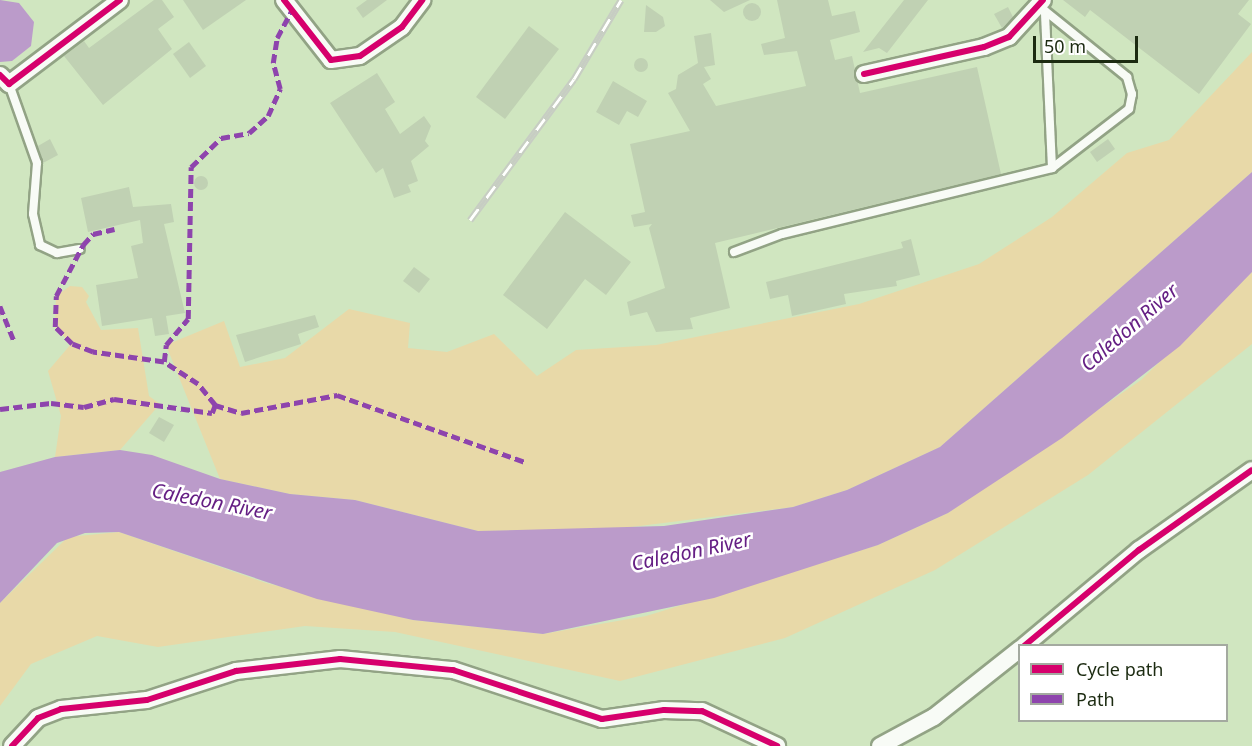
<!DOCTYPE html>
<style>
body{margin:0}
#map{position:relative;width:1252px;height:746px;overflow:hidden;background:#d0e6c0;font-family:"Noto Sans",sans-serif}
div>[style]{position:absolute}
.green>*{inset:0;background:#e8d9a8}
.water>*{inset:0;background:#bb9bca}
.building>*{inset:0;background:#c0d1b3}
.round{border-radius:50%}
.roads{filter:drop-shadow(2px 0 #92a385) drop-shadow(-2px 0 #92a385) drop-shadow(0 2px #92a385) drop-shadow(0 -2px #92a385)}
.service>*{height:8px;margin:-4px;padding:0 4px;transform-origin:4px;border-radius:4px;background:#f8fbf6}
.minor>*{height:16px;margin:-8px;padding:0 8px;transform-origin:8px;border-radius:8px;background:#f8fbf6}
.rail>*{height:7px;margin-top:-3.5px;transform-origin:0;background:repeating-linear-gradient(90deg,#fff 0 14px,#c7cdc3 0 28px);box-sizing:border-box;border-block:2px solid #c7cdc3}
.quiet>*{height:4.5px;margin-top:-2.25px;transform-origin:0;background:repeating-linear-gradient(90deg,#8e44ad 0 9px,transparent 0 13.5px)}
.cycleway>*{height:6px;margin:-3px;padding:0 3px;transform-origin:3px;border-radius:3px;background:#d6006c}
span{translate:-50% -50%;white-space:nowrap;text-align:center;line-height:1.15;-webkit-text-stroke:5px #fff;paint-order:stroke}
.water-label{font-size:20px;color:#651f84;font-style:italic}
.legend{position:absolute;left:1018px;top:644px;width:210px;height:78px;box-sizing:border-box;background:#fff;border:2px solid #a4aaa0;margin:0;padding:8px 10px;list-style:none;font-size:18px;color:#1c2b11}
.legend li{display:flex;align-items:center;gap:12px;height:30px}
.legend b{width:30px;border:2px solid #a4aaa0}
.scale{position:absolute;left:1033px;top:36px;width:105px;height:27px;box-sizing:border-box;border:3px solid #1c2b11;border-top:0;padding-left:8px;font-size:18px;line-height:21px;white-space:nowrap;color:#1c2b11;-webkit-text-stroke:4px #fff;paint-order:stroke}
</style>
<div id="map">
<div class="green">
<div style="clip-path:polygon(1252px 52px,1252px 172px,940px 447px,847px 490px,793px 507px,607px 530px,478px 531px,355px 500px,290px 494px,220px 479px,166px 345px,224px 321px,240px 367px,285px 358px,349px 309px,410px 323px,408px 348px,447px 352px,494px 334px,537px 376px,576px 350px,656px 345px,859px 304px,979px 264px,1052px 217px,1127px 153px,1169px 140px)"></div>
<div style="clip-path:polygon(1252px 272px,1252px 344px,1088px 475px,935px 570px,785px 638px,620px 681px,395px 632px,305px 626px,158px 647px,97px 636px,31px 664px,0 706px,0 603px,68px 537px,119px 532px,266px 583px,413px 620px,543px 634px,646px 616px,878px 545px,948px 513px,1141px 380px)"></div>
<div style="clip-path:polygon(70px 286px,82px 287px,89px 296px,86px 302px,101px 330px,138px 328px,149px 396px,160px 404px,120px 450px,55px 457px,61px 416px,48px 371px,71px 344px,55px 327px,56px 296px)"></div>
</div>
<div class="water">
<div style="clip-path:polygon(0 0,19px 3px,34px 22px,31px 46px,12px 61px,0 62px)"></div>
<div style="clip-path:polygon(1252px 172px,1252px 272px,1180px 346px,1062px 438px,948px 513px,878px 545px,714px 598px,543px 634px,413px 620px,317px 599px,119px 532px,85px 533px,57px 543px,0 603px,0 472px,55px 457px,120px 450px,152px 455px,220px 479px,290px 494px,355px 500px,478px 531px,664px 526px,793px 507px,847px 490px,940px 447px)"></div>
</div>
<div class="building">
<div style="clip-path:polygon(154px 0,162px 0,174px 17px,158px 29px,172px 49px,103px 105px,64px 56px,84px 41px,89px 48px)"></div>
<div style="clip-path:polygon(183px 0,246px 0,203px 30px)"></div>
<div style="clip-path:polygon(367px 0,387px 0,363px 18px,356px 8px)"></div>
<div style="clip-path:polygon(710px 0,750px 0,724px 12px)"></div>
<div style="clip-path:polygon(777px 0,828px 0,832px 16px,855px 11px,860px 32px,830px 40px,835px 60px,852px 56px,860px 93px,977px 67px,1001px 174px,715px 243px,730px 308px,690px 318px,693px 329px,656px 332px,647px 312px,630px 316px,627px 302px,665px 288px,649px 228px,652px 224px,634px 227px,631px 215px,645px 212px,630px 144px,690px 131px,668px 93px,676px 89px,678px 75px,698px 63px,694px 36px,711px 33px,715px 65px,704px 67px,711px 79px,703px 84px,716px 106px,806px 86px,797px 51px,764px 55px,761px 44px,785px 38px)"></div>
<div style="clip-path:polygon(904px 0,928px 0,887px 53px,879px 48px,863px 52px)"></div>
<div style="clip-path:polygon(1063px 0,1249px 0,1238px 14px,1251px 24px,1199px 94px,1090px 10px,1085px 17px)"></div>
<div class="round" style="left:743px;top:3px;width:18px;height:18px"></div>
<div style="clip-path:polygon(646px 5px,663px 17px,665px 26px,656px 32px,644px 32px)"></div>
<div style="clip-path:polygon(1008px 7px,1013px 17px,1002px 28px,994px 14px)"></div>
<div style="clip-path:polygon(529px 26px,559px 49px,505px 119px,476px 97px)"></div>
<div style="clip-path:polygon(189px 42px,206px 66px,190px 78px,173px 54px)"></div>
<div class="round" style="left:634px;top:58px;width:14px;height:14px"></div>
<div style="clip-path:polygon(377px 73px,395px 102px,385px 109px,400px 134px,424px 116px,431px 126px,425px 141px,429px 146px,411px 161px,418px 181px,408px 185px,411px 192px,394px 198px,383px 168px,376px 173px,330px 103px)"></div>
<div style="clip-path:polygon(613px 81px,647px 101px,638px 117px,627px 111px,619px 125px,596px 112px)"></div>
<div style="clip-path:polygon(50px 139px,58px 155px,43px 163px,38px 146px)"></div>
<div style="clip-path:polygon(1108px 139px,1115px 149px,1097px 162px,1090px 152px)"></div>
<div class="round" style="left:194px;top:176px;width:14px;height:14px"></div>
<div style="clip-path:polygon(129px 187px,133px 207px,171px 204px,174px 222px,164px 224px,185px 313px,166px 316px,169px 334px,155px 336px,152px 318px,102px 326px,96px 285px,138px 278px,131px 246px,143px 243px,140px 220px,88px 232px,81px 198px)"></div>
<div style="clip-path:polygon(565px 212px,631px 262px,606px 295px,585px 279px,547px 329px,503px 295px)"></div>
<div style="clip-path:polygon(911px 239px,920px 275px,896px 281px,897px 286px,844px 294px,846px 304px,792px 316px,788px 295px,770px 299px,766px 282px,903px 248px,901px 242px)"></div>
<div style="clip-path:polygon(414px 267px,430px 279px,419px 293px,403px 281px)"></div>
<div style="clip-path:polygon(315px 315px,319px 327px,298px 334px,301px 344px,245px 362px,236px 335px)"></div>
<div style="clip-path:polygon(159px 417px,174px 425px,164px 442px,149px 433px)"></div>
</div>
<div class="roads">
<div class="service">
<div style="left:1044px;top:10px;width:107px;rotate:38.9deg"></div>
<div style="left:1127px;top:77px;width:18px;rotate:74deg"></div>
<div style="left:1132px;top:94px;width:15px;rotate:101deg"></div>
<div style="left:1129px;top:109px;width:97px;rotate:142.5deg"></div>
<div style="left:9px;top:84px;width:84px;rotate:70.5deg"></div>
<div style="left:37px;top:163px;width:51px;rotate:94.5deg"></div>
<div style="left:33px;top:214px;width:32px;rotate:77deg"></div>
<div style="left:40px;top:245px;width:19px;rotate:25deg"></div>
<div style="left:57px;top:253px;width:23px;rotate:-10deg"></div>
<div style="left:734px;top:252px;width:51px;rotate:-20.6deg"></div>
<div style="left:782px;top:234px;width:278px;rotate:-13.7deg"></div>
<div style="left:1052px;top:168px;width:157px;rotate:-92.6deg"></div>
</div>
<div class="minor">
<div style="left:284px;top:0;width:76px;rotate:51.9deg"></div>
<div style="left:331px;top:60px;width:29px;rotate:-8deg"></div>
<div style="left:360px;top:56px;width:51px;rotate:-34.6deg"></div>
<div style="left:402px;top:27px;width:34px;rotate:-53deg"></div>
<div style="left:864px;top:74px;width:123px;rotate:-12.7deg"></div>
<div style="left:984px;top:47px;width:27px;rotate:-22deg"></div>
<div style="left:1009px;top:37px;width:50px;rotate:-47.4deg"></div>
<div style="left:0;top:75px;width:13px;rotate:45deg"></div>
<div style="left:9px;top:84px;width:139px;rotate:-37.1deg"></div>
<div style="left:1024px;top:646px;width:150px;rotate:-39.9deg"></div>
<div style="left:1139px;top:550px;width:138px;rotate:-35.3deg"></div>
<div style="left:12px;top:746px;width:38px;rotate:-47deg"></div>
<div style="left:38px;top:718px;width:25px;rotate:-21deg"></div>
<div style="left:61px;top:709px;width:86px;rotate:-6deg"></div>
<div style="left:147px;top:700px;width:94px;rotate:-18deg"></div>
<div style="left:236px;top:671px;width:105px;rotate:-6.6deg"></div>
<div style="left:340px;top:659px;width:114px;rotate:5.6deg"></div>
<div style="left:453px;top:670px;width:157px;rotate:18.2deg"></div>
<div style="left:602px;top:719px;width:63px;rotate:-8.3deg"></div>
<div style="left:664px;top:710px;width:38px;rotate:2deg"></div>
<div style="left:702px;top:711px;width:83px;rotate:25deg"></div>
<div style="left:880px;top:746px;width:61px;rotate:-28.2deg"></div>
<div style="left:934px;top:717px;width:110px;rotate:-38.3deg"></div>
</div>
</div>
<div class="rail">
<div style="left:470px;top:220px;width:175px;rotate:-53.6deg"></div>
<div style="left:574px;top:79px;width:92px;rotate:-59.3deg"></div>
</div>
<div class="quiet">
<div style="left:0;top:306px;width:37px;rotate:68deg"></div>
<div style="left:164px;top:362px;width:17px;rotate:-83deg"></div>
<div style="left:166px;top:345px;width:34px;rotate:-50deg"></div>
<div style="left:188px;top:319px;width:152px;rotate:-88.9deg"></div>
<div style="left:191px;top:167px;width:42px;rotate:-44deg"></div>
<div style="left:221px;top:138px;width:28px;rotate:-10deg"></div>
<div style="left:249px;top:133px;width:25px;rotate:-42deg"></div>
<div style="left:268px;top:116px;width:30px;rotate:-66deg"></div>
<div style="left:280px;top:89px;width:27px;rotate:-105deg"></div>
<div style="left:273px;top:63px;width:25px;rotate:-81deg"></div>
<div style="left:277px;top:38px;width:32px;rotate:-62deg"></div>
<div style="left:215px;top:405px;width:27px;rotate:17deg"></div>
<div style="left:241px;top:413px;width:98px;rotate:-10.6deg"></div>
<div style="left:337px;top:395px;width:200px;rotate:19.6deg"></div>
<div style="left:0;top:409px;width:51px;rotate:-6.7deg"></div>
<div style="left:51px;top:403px;width:33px;rotate:7deg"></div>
<div style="left:84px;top:407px;width:31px;rotate:-15deg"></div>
<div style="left:114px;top:399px;width:99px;rotate:8.1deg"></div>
<div style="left:212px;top:413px;width:9px;rotate:-69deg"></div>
<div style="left:215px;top:405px;width:27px;rotate:-129deg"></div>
<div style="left:198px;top:384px;width:40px;rotate:-147.1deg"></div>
<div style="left:164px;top:362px;width:72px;rotate:-172deg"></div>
<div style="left:93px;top:352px;width:22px;rotate:-159deg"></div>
<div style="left:72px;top:344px;width:24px;rotate:-135deg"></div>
<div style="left:55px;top:327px;width:31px;rotate:-88deg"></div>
<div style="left:56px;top:296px;width:58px;rotate:-62.1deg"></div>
<div style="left:83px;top:245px;width:15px;rotate:-48deg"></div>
<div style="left:93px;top:234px;width:22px;rotate:-13deg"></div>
</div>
<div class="cycleway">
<div style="left:284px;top:0;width:76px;rotate:51.9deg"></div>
<div style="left:331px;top:60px;width:29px;rotate:-8deg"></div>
<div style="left:360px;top:56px;width:51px;rotate:-34.6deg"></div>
<div style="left:402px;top:27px;width:34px;rotate:-53deg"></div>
<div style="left:864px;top:74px;width:123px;rotate:-12.7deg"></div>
<div style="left:984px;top:47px;width:27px;rotate:-22deg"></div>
<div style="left:1009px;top:37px;width:50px;rotate:-47.4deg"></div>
<div style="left:0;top:75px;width:13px;rotate:45deg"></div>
<div style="left:9px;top:84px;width:139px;rotate:-37.1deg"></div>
<div style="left:1024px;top:646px;width:150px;rotate:-39.9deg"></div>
<div style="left:1139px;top:550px;width:138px;rotate:-35.3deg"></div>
<div style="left:12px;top:746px;width:38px;rotate:-47deg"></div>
<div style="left:38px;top:718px;width:25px;rotate:-21deg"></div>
<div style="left:61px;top:709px;width:86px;rotate:-6deg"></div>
<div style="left:147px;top:700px;width:94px;rotate:-18deg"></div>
<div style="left:236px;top:671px;width:105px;rotate:-6.6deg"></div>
<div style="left:340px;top:659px;width:114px;rotate:5.6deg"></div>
<div style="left:453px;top:670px;width:157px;rotate:18.2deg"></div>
<div style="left:602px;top:719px;width:63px;rotate:-8.3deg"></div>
<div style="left:664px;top:710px;width:38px;rotate:2deg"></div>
<div style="left:702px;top:711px;width:83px;rotate:25deg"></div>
</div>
<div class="water-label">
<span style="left:1129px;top:327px;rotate:-41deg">Caledon River</span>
<span style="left:212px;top:501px;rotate:11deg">Caledon River</span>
<span style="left:691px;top:551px;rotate:-12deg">Caledon River</span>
</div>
<ul class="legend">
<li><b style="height:8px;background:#d6006c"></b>Cycle path</li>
<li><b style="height:8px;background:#8e44ad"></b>Path</li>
</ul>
<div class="scale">50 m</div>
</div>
